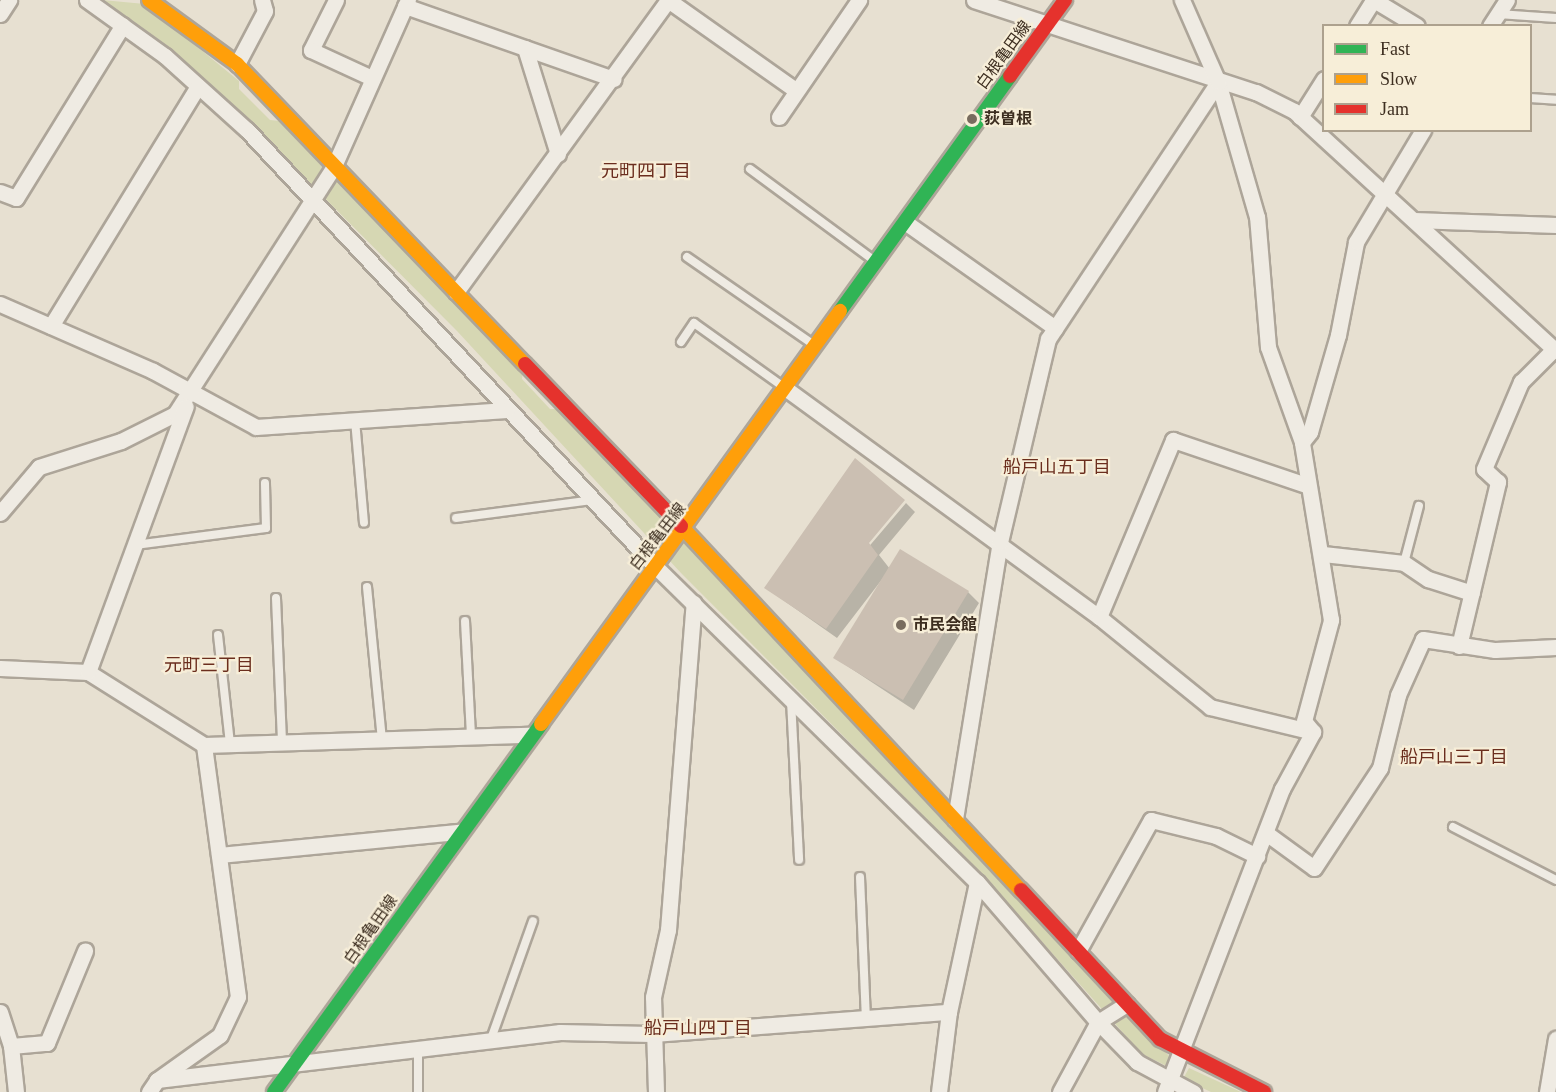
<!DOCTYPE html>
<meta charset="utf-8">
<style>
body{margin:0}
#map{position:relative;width:1556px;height:1092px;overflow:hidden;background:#e7e0d1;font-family:"Times New Roman","Noto Sans JP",serif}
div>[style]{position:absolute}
.green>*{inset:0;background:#d6d7b3}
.shadow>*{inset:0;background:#0003}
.building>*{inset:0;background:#cbbfb2}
.roads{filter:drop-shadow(2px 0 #ada599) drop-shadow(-2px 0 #ada599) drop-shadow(0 2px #ada599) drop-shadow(0 -2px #ada599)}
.lane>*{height:8px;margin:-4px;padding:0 4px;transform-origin:4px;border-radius:4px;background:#efebe3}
.street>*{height:15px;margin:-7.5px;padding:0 7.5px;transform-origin:7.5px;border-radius:7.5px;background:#efebe3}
.fast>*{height:14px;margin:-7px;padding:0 7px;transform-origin:7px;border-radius:7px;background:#30b455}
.slow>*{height:14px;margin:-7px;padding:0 7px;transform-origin:7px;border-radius:7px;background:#ff9f0a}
.jam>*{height:14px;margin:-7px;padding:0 7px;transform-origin:7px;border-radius:7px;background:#e5322d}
.dots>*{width:16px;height:16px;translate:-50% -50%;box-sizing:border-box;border:3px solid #f7eed8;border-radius:50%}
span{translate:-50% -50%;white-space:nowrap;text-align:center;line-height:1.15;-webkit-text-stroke:4.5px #f7eed8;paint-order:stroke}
.street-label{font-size:16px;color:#3d2e20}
.poi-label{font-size:16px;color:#3d2e20;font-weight:700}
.left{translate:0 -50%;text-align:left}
.neighbourhood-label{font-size:18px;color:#6b2e1e}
.legend{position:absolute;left:1322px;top:24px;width:210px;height:108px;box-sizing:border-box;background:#f7eed8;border:2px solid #ada18e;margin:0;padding:8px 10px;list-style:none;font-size:18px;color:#3d2e20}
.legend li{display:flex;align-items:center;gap:12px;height:30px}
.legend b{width:30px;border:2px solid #ada18e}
</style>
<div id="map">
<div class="green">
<div style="clip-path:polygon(102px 0,145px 4px,239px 81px,239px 89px,270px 120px,279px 121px,523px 369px,522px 379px,550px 409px,560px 409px,1171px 1058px,1175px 1070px,1142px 1054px,986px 879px,681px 573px,457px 331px,248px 121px,173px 52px)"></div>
<div style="clip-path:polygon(1189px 1068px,1241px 1092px,1211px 1092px,1183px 1079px)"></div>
</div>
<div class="shadow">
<div style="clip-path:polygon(906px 503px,915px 512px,879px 555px,890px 569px,968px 592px,979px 603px,914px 710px,835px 658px,890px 569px,837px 638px,766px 588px,866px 550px)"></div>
</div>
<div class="building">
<div style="clip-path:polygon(855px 458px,905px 500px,869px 543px,878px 555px,826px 629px,764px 588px)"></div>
<div style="clip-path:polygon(900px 549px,969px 591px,903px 700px,833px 658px)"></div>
</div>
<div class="roads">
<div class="lane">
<div style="left:1498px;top:14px;width:58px;rotate:3.9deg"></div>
<div style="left:1530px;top:98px;width:26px;rotate:4deg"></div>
<div style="left:750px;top:169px;width:155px;rotate:36.4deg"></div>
<div style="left:687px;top:257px;width:155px;rotate:34.7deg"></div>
<div style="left:681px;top:342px;width:23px;rotate:-56deg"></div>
<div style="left:694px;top:323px;width:108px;rotate:35.6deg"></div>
<div style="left:355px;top:420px;width:103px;rotate:85deg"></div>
<div style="left:456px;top:518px;width:137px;rotate:-7.5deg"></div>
<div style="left:135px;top:545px;width:132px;rotate:-7.4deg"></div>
<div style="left:266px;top:528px;width:45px;rotate:-91.3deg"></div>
<div style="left:1404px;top:563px;width:59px;rotate:-75.3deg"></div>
<div style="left:367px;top:587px;width:153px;rotate:84.4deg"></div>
<div style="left:276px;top:598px;width:144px;rotate:87.6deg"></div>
<div style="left:465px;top:621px;width:116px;rotate:87deg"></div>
<div style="left:218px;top:635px;width:110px;rotate:83.7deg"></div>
<div style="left:791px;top:700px;width:160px;rotate:87.1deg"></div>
<div style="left:1453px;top:827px;width:116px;rotate:27.2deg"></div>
<div style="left:860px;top:877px;width:141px;rotate:87.6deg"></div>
<div style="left:491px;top:1039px;width:125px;rotate:-70.4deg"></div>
<div style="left:418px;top:1048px;width:44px;rotate:90deg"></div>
</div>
<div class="street">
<div style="left:87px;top:0;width:96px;rotate:35.7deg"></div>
<div style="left:165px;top:56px;width:110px;rotate:42.1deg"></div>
<div style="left:247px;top:130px;width:597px;rotate:46.9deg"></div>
<div style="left:655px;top:566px;width:451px;rotate:44.5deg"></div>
<div style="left:977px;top:882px;width:185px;rotate:49.2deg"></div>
<div style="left:1098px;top:1022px;width:56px;rotate:45.7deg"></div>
<div style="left:1137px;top:1062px;width:64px;rotate:28.2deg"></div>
<div style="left:336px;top:0;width:56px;rotate:116.6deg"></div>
<div style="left:311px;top:50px;width:67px;rotate:24.7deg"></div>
<div style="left:668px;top:0;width:154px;rotate:35.2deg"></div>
<div style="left:974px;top:0;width:297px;rotate:18.1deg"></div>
<div style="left:1256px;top:92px;width:42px;rotate:26.6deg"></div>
<div style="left:1294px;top:111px;width:355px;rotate:42.5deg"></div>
<div style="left:1374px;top:0;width:50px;rotate:31.2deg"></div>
<div style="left:405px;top:6px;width:221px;rotate:19.3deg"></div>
<div style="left:0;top:14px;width:17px;rotate:-57deg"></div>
<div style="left:1357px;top:26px;width:31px;rotate:-58deg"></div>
<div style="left:1490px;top:26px;width:31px;rotate:-57deg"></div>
<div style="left:525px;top:48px;width:111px;rotate:72.7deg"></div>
<div style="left:237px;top:64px;width:60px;rotate:-62.2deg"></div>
<div style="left:265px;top:11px;width:11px;rotate:-105deg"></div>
<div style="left:779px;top:117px;width:142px;rotate:-55.6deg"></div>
<div style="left:1300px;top:117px;width:45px;rotate:-57.7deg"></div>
<div style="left:0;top:192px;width:17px;rotate:21deg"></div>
<div style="left:16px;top:198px;width:203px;rotate:-58.3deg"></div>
<div style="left:1414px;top:220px;width:142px;rotate:2deg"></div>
<div style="left:905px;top:222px;width:184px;rotate:35.2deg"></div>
<div style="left:456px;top:292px;width:361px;rotate:-54deg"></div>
<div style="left:0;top:304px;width:167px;rotate:23.6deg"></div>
<div style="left:153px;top:371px;width:117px;rotate:28.5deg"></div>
<div style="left:256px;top:427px;width:251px;rotate:-3.9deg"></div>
<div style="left:51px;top:326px;width:281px;rotate:-58.5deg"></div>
<div style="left:785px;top:388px;width:389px;rotate:36.1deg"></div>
<div style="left:1099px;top:617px;width:192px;rotate:-67.3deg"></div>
<div style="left:1173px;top:440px;width:140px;rotate:18.7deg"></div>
<div style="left:1302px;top:442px;width:13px;rotate:-51deg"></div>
<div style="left:1310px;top:432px;width:101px;rotate:-73.9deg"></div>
<div style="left:1338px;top:335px;width:95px;rotate:-79deg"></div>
<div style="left:1356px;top:242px;width:131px;rotate:-59.1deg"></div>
<div style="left:0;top:513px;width:60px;rotate:-49.7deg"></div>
<div style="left:39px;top:467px;width:86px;rotate:-17.6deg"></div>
<div style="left:121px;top:441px;width:60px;rotate:-26.6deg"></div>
<div style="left:175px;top:414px;width:295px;rotate:-57.3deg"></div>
<div style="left:334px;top:166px;width:182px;rotate:-66deg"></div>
<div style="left:1323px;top:554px;width:81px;rotate:6.3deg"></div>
<div style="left:1404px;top:563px;width:29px;rotate:34deg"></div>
<div style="left:1428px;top:579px;width:46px;rotate:17.7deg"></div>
<div style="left:1099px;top:617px;width:143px;rotate:39deg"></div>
<div style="left:1210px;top:707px;width:106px;rotate:13.6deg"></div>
<div style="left:1459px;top:646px;width:169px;rotate:-76.6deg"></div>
<div style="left:1498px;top:482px;width:19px;rotate:-137deg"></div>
<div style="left:1484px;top:469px;width:95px;rotate:-67deg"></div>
<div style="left:1521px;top:382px;width:47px;rotate:-45deg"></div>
<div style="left:0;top:668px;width:88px;rotate:2.6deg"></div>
<div style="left:88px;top:672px;width:137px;rotate:32.2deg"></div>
<div style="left:204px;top:745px;width:325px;rotate:-1.8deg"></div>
<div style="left:88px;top:672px;width:283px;rotate:-69.8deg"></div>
<div style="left:955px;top:819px;width:281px;rotate:-80.8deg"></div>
<div style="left:1000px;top:542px;width:209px;rotate:-76.7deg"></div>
<div style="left:1048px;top:339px;width:308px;rotate:-56.5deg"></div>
<div style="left:1266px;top:833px;width:59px;rotate:36.1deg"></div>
<div style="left:1314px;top:868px;width:120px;rotate:-56.6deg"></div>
<div style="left:1380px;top:768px;width:75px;rotate:-76.1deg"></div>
<div style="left:1398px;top:695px;width:61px;rotate:-65.9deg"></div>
<div style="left:1423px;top:639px;width:73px;rotate:8.7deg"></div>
<div style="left:1495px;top:650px;width:61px;rotate:-2.8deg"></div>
<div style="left:219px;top:855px;width:242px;rotate:-5.5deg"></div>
<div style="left:1078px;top:951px;width:150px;rotate:-60.9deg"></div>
<div style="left:1151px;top:820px;width:67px;rotate:13.8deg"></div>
<div style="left:1216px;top:836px;width:46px;rotate:26deg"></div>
<div style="left:0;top:1012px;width:36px;rotate:72deg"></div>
<div style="left:11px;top:1046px;width:46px;rotate:83.8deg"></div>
<div style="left:11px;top:1046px;width:36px;rotate:-5deg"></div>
<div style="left:47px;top:1043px;width:100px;rotate:-67.6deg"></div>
<div style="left:157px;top:1080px;width:406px;rotate:-6.8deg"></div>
<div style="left:560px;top:1032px;width:93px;rotate:1.2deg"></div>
<div style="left:653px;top:1034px;width:297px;rotate:-4.3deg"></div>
<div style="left:149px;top:1092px;width:14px;rotate:-56deg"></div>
<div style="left:157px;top:1080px;width:77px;rotate:-35.5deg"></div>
<div style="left:220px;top:1035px;width:42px;rotate:-64.7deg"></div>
<div style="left:238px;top:997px;width:254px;rotate:-97.7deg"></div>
<div style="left:656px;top:1092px;width:95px;rotate:-91.8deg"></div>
<div style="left:653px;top:997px;width:69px;rotate:-77.4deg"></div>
<div style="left:668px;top:930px;width:328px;rotate:-85.5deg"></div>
<div style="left:939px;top:1092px;width:81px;rotate:-82.9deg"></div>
<div style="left:949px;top:1012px;width:133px;rotate:-77.8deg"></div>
<div style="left:1060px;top:1092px;width:80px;rotate:-61.5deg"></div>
<div style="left:1098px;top:1022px;width:34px;rotate:-32deg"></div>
<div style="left:1165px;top:1092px;width:325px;rotate:-68.9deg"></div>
<div style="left:1282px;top:789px;width:65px;rotate:-61.5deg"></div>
<div style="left:1313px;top:732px;width:14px;rotate:-129deg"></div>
<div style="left:1304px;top:721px;width:105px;rotate:-75deg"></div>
<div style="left:1331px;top:620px;width:180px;rotate:-99.3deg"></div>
<div style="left:1302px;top:442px;width:101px;rotate:-109.7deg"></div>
<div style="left:1268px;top:347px;width:130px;rotate:-94.8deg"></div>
<div style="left:1257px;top:217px;width:141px;rotate:-106.1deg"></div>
<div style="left:1218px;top:82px;width:90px;rotate:-113.7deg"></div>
<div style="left:1547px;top:1092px;width:54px;rotate:-80.4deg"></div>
</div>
<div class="fast">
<div style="left:840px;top:311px;width:290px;rotate:-54.1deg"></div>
<div style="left:274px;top:1092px;width:455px;rotate:-54deg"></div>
</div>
<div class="slow">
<div style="left:149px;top:0;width:109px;rotate:36deg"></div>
<div style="left:237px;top:64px;width:416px;rotate:46.2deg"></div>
<div style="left:681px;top:526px;width:498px;rotate:47deg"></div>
<div style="left:541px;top:724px;width:510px;rotate:-54.1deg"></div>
</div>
<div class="jam">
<div style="left:1010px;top:76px;width:94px;rotate:-54.1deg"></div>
<div style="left:525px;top:364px;width:225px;rotate:46.1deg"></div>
<div style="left:1021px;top:890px;width:204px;rotate:47deg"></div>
<div style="left:1160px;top:1039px;width:117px;rotate:27deg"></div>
</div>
</div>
<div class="dots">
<div style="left:972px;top:119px;background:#786c5e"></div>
<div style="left:901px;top:625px;background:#786c5e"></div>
</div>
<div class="street-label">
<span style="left:1004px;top:55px;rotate:-54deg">白根亀田線</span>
<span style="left:658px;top:537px;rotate:-52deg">白根亀田線</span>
<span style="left:371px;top:930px;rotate:-55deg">白根亀田線</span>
</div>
<div class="poi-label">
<span class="left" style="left:984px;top:119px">荻曽根</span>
<span class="left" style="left:913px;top:625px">市民会館</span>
</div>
<div class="neighbourhood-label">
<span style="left:646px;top:171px">元町四丁目</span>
<span style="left:1057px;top:467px">船戸山五丁目</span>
<span style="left:209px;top:665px">元町三丁目</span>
<span style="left:1454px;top:757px">船戸山三丁目</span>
<span style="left:698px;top:1028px">船戸山四丁目</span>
</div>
<ul class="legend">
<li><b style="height:8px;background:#30b455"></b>Fast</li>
<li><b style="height:8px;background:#ff9f0a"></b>Slow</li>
<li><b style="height:8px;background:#e5322d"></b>Jam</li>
</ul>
</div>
